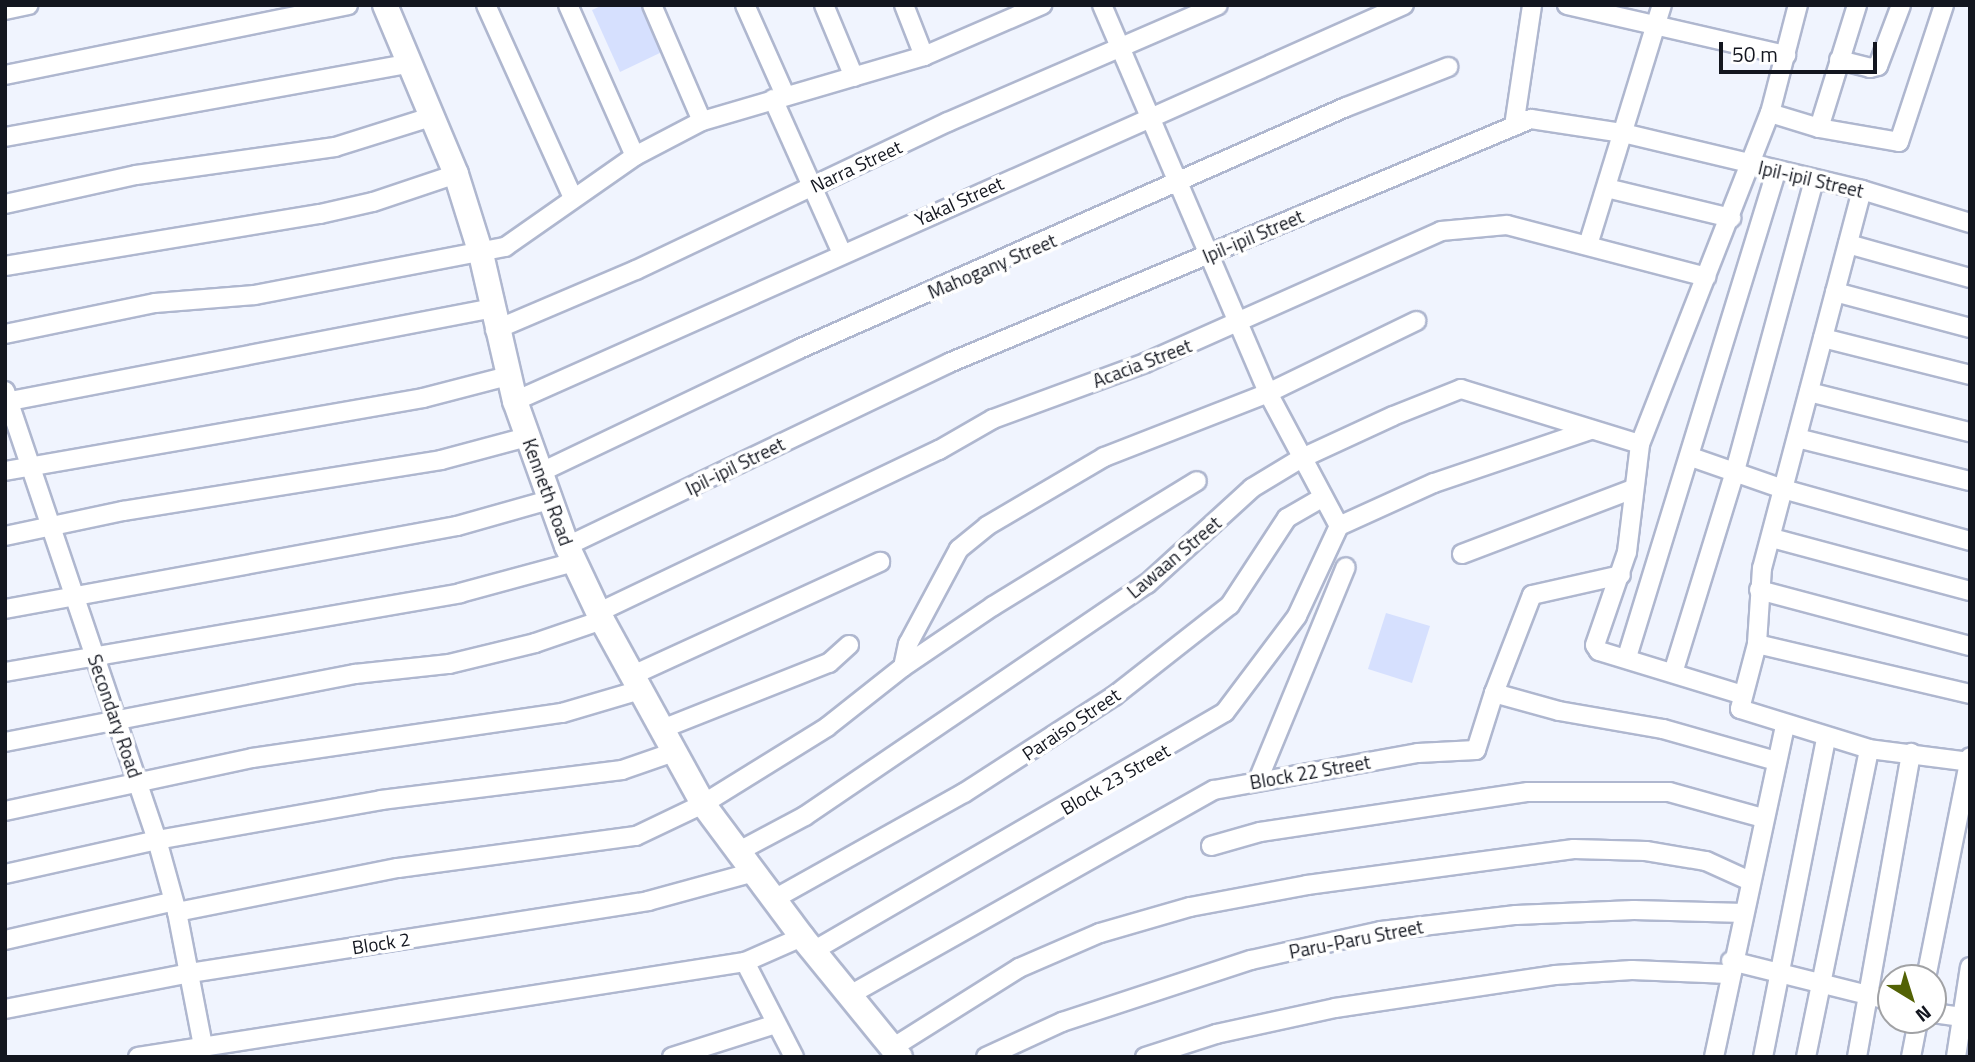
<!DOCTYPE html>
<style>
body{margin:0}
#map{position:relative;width:1975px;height:1062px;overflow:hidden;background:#f0f4fe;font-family:"Titillium Web",sans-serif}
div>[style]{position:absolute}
.green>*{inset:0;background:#d6e0fe}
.roads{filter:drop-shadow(2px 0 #afb7cf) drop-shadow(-2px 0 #afb7cf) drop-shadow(0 2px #afb7cf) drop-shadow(0 -2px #afb7cf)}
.street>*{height:18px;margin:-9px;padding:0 9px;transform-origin:9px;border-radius:9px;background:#fff}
.secondary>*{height:24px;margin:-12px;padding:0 12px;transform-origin:12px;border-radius:12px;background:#fff}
span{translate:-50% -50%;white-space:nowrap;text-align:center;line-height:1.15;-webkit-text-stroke:7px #fff;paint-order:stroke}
.street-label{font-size:19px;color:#13161f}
.frame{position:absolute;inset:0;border:7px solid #13161f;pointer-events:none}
.north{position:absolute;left:1877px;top:964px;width:70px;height:70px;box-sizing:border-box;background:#fff;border:2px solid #a1a2a5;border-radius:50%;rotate:142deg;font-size:19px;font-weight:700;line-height:28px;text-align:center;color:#13161f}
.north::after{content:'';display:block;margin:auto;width:24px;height:32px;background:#536205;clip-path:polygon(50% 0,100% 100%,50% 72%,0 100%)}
.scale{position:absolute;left:1719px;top:42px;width:158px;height:32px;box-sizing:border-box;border:4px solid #13161f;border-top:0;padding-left:9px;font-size:21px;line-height:24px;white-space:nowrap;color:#13161f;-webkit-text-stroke:5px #fff;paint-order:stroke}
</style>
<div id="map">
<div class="green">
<div style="clip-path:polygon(603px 5px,643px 5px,664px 51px,620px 72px,592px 10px)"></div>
<div style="clip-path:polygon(1386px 613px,1430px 626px,1412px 683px,1368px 669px)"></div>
</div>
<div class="roads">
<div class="street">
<div style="left:486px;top:5px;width:212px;rotate:65.7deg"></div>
<div style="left:568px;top:5px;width:165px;rotate:66.1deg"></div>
<div style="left:652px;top:5px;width:126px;rotate:66.7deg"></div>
<div style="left:745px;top:5px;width:98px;rotate:66deg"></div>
<div style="left:824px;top:5px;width:78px;rotate:67.4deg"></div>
<div style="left:904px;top:5px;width:55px;rotate:68.6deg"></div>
<div style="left:1102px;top:5px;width:422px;rotate:66.8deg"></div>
<div style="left:1268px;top:393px;width:151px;rotate:61.9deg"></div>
<div style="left:1567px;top:5px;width:225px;rotate:12.9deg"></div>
<div style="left:5px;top:10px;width:24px;rotate:-12deg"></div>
<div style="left:1839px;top:60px;width:32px;rotate:14deg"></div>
<div style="left:1870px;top:68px;width:8px;rotate:-14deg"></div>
<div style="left:1878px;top:66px;width:65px;rotate:-69.3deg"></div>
<div style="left:5px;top:75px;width:350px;rotate:-11.5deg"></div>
<div style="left:773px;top:99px;width:169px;rotate:65.9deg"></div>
<div style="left:1770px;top:113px;width:51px;rotate:17deg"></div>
<div style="left:1819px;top:128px;width:81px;rotate:9.9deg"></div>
<div style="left:1899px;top:142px;width:144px;rotate:-71.8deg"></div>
<div style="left:1514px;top:126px;width:122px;rotate:-81.5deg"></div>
<div style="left:1819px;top:128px;width:129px;rotate:-72.8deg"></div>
<div style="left:5px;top:137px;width:413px;rotate:-10.3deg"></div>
<div style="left:1607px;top:188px;width:128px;rotate:13.6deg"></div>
<div style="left:1862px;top:190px;width:391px;rotate:104.8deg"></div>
<div style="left:1762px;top:568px;width:76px;rotate:93.8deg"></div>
<div style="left:1757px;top:644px;width:67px;rotate:104.7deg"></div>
<div style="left:1740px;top:709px;width:135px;rotate:17.2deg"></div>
<div style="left:1869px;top:749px;width:102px;rotate:7.3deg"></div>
<div style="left:5px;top:204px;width:134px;rotate:-12.5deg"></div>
<div style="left:136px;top:175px;width:201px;rotate:-8deg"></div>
<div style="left:335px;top:147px;width:104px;rotate:-17.4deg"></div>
<div style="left:1848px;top:244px;width:127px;rotate:15.6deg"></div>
<div style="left:1588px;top:245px;width:251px;rotate:-72.9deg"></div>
<div style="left:5px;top:266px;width:319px;rotate:-9.4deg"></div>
<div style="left:320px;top:214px;width:54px;rotate:-12.8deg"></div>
<div style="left:373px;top:202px;width:88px;rotate:-18.6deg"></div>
<div style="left:1835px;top:292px;width:140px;rotate:14.9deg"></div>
<div style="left:495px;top:330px;width:153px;rotate:-23.1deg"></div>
<div style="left:636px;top:270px;width:345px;rotate:-25.4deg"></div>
<div style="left:948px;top:122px;width:294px;rotate:-23.4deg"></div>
<div style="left:5px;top:334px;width:153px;rotate:-11.7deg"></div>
<div style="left:155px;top:303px;width:100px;rotate:-4.6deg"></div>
<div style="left:255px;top:295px;width:255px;rotate:-10.9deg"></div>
<div style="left:505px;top:247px;width:159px;rotate:-35deg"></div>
<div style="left:635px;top:156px;width:76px;rotate:-27.6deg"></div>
<div style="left:702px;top:121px;width:231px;rotate:-16.3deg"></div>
<div style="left:924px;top:56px;width:129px;rotate:-23.4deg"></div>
<div style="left:1823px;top:338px;width:152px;rotate:14.1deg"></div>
<div style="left:5px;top:391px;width:474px;rotate:71.3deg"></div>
<div style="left:157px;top:840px;width:75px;rotate:74.5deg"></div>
<div style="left:177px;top:912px;width:136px;rotate:79deg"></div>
<div style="left:1809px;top:392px;width:166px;rotate:14deg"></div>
<div style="left:515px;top:401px;width:973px;rotate:-24.01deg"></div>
<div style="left:5px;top:402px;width:494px;rotate:-10.9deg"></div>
<div style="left:1797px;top:438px;width:178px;rotate:14deg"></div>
<div style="left:1691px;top:457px;width:97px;rotate:19.2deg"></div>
<div style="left:1783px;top:489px;width:194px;rotate:15.5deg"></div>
<div style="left:5px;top:471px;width:424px;rotate:-9.9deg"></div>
<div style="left:423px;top:398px;width:88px;rotate:-14.5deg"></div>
<div style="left:539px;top:473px;width:288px;rotate:-25.5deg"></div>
<div style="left:799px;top:349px;width:598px;rotate:-23.87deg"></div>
<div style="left:1346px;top:107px;width:110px;rotate:-21.4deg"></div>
<div style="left:1339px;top:526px;width:104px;rotate:-24.4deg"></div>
<div style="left:1434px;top:483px;width:166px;rotate:-18.7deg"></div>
<div style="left:5px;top:536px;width:121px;rotate:-12deg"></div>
<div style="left:123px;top:511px;width:322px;rotate:-9.1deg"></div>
<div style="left:441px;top:460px;width:89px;rotate:-15deg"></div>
<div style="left:1772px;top:538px;width:205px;rotate:15deg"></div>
<div style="left:567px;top:546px;width:424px;rotate:-25.6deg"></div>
<div style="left:949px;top:363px;width:631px;rotate:-22.75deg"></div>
<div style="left:1531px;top:119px;width:93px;rotate:8.7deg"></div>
<div style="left:1623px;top:133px;width:246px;rotate:13.4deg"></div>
<div style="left:1862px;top:190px;width:113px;rotate:17deg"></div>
<div style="left:1462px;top:554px;width:183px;rotate:-20.8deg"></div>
<div style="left:1759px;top:590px;width:218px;rotate:14.9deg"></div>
<div style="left:5px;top:609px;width:460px;rotate:-10.4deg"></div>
<div style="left:457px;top:526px;width:96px;rotate:-15.8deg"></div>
<div style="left:599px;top:612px;width:377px;rotate:-25.5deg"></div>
<div style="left:939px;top:450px;width:62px;rotate:-29.9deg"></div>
<div style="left:993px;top:419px;width:162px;rotate:-20.2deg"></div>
<div style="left:1145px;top:363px;width:324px;rotate:-24deg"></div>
<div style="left:1441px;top:231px;width:66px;rotate:-5.2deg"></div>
<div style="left:1507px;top:225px;width:206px;rotate:14.6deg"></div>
<div style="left:1757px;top:644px;width:219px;rotate:13.2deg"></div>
<div style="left:1627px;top:657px;width:507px;rotate:-72.92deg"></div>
<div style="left:903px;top:667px;width:24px;rotate:-78deg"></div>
<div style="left:908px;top:644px;width:108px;rotate:-61.8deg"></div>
<div style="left:959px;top:549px;width:36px;rotate:-39deg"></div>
<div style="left:987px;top:526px;width:136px;rotate:-30.5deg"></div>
<div style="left:1104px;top:457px;width:176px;rotate:-21.3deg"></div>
<div style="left:1268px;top:393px;width:165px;rotate:-25.9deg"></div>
<div style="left:5px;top:672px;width:462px;rotate:-9.8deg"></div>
<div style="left:460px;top:593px;width:118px;rotate:-15.2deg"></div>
<div style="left:1673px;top:673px;width:211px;rotate:-72.9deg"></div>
<div style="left:1735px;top:471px;width:301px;rotate:-74.8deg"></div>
<div style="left:633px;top:675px;width:272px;rotate:-24.6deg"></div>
<div style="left:1494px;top:693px;width:105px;rotate:-68.8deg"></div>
<div style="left:1532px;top:595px;width:91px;rotate:-12.7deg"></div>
<div style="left:1743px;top:695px;width:151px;rotate:-163deg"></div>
<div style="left:1599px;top:651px;width:7px;rotate:-124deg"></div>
<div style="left:1595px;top:645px;width:98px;rotate:-71deg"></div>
<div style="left:1627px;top:552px;width:109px;rotate:-83.1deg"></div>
<div style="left:1640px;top:444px;width:356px;rotate:-68.6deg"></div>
<div style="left:1770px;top:113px;width:112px;rotate:-75.5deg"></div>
<div style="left:662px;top:729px;width:180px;rotate:-21.6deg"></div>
<div style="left:829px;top:663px;width:27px;rotate:-42deg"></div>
<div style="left:5px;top:742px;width:357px;rotate:-11deg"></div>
<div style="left:355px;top:674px;width:95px;rotate:-6.1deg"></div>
<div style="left:449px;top:664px;width:89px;rotate:-13.7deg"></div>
<div style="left:535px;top:643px;width:71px;rotate:-18.9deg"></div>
<div style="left:1258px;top:780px;width:230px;rotate:-67.6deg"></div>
<div style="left:5px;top:811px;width:253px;rotate:-12.1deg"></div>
<div style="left:252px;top:758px;width:313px;rotate:-8.3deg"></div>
<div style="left:562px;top:713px;width:81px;rotate:-16.4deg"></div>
<div style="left:1211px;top:846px;width:51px;rotate:-15.9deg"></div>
<div style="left:1260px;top:832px;width:271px;rotate:-8.5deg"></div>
<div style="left:1528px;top:792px;width:141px"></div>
<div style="left:1669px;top:792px;width:98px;rotate:15.5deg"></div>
<div style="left:741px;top:850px;width:72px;rotate:-28deg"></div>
<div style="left:805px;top:816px;width:413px;rotate:-34.2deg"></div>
<div style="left:1147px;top:584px;width:142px;rotate:-42.4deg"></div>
<div style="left:1252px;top:488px;width:56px;rotate:-31.1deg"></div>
<div style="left:1300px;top:459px;width:102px;rotate:-24.8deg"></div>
<div style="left:1393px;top:416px;width:73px;rotate:-21.7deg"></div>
<div style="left:1461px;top:389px;width:187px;rotate:17.1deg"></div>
<div style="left:5px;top:874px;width:156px;rotate:-12.6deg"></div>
<div style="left:157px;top:840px;width:228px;rotate:-10.1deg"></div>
<div style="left:381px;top:800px;width:243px;rotate:-7.1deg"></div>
<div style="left:622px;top:770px;width:55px;rotate:-19.1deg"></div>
<div style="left:776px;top:898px;width:215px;rotate:-29.2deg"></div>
<div style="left:964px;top:793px;width:179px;rotate:-32.9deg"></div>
<div style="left:1114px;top:696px;width:147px;rotate:-38.1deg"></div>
<div style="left:1230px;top:605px;width:104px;rotate:-56.8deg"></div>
<div style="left:1287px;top:518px;width:39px;rotate:-30deg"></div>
<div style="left:177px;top:912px;width:225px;rotate:-11.3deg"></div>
<div style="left:398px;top:868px;width:240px;rotate:-7.7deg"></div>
<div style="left:636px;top:836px;width:74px;rotate:-25.5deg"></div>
<div style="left:703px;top:804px;width:146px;rotate:-31.8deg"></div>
<div style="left:827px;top:727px;width:97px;rotate:-38.3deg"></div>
<div style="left:903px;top:667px;width:109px;rotate:-34.1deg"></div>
<div style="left:993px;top:606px;width:239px;rotate:-31.5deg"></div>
<div style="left:5px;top:940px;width:170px;rotate:-12.9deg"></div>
<div style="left:813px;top:951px;width:476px;rotate:-30.1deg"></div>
<div style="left:1225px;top:712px;width:120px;rotate:-53.1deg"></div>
<div style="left:1297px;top:616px;width:99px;rotate:-65deg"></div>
<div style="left:1731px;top:961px;width:165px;rotate:14deg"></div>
<div style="left:745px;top:962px;width:107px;rotate:62.7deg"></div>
<div style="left:1926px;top:978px;width:225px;rotate:-78.7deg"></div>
<div style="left:848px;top:996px;width:420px;rotate:-29.4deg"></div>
<div style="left:1214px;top:790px;width:207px;rotate:-10.3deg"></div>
<div style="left:1418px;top:753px;width:58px;rotate:-3deg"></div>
<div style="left:1476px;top:750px;width:60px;rotate:-72.5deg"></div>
<div style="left:1494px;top:693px;width:67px;rotate:15.5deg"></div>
<div style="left:1559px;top:711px;width:106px;rotate:9.8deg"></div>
<div style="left:1663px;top:729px;width:117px;rotate:15.8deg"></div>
<div style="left:5px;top:1009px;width:188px;rotate:-11deg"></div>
<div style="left:190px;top:973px;width:464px;rotate:-8.9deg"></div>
<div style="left:648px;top:901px;width:110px;rotate:-15.3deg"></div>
<div style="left:1933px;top:1013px;width:29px;rotate:8deg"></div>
<div style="left:892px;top:1048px;width:150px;rotate:-32.2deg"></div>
<div style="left:1019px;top:968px;width:88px;rotate:-23.4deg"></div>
<div style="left:1100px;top:933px;width:94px;rotate:-16.1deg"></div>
<div style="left:1190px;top:907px;width:119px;rotate:-10.6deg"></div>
<div style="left:1307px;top:885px;width:269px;rotate:-7.7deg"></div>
<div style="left:1574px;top:849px;width:72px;rotate:1.6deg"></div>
<div style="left:1646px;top:851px;width:61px;rotate:9.5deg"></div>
<div style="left:1706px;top:861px;width:48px;rotate:24.4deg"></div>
<div style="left:138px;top:1057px;width:614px;rotate:-8.9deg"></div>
<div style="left:745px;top:962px;width:62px;rotate:-23.7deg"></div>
<div style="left:672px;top:1057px;width:109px;rotate:-17.6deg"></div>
<div style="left:986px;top:1057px;width:84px;rotate:-24.7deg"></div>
<div style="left:1062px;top:1022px;width:199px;rotate:-18.2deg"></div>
<div style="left:1251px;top:960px;width:133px;rotate:-12.6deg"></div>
<div style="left:1381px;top:931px;width:136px;rotate:-6.8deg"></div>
<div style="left:1516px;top:915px;width:118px;rotate:-2.4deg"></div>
<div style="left:1634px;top:910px;width:110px;rotate:1.6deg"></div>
<div style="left:1145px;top:1057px;width:75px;rotate:-17.9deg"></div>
<div style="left:1216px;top:1034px;width:122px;rotate:-12.3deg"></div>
<div style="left:1335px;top:1008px;width:222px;rotate:-8.5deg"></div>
<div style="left:1555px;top:975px;width:77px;rotate:-3.7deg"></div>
<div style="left:1632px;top:970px;width:97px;rotate:2.4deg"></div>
<div style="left:1714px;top:1057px;width:340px;rotate:-77.9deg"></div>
<div style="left:1763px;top:1057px;width:325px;rotate:-78.8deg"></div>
<div style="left:1806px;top:1057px;width:314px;rotate:-78.4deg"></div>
<div style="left:1857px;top:1057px;width:309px;rotate:-79.9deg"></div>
<div style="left:1911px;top:1057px;width:38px;rotate:-79deg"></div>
<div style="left:1956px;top:1057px;width:91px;rotate:-81.2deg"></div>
</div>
<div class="secondary">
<div style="left:385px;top:5px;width:183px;rotate:67.2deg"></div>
<div style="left:456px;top:174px;width:84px;rotate:72.6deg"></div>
<div style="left:481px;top:254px;width:151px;rotate:77deg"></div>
<div style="left:515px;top:401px;width:154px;rotate:70.3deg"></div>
<div style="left:567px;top:546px;width:82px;rotate:64.7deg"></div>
<div style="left:602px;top:620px;width:210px;rotate:61.2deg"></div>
<div style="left:703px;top:804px;width:166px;rotate:53.3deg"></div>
<div style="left:802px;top:937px;width:155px;rotate:50.8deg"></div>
</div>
</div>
<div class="street-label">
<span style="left:856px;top:166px;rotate:-25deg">Narra Street</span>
<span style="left:1811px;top:179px;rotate:13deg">Ipil-ipil Street</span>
<span style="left:959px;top:201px;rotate:-24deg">Yakal Street</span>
<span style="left:1253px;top:236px;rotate:-23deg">Ipil-ipil Street</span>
<span style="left:992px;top:266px;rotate:-23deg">Mahogany Street</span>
<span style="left:1142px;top:363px;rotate:-21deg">Acacia Street</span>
<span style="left:735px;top:466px;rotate:-26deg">Ipil-ipil Street</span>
<span style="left:548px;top:492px;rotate:70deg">Kenneth Road</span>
<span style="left:1174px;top:557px;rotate:-40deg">Lawaan Street</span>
<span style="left:115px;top:716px;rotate:71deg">Secondary Road</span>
<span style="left:1071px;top:724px;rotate:-34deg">Paraiso Street</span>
<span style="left:1310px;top:772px;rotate:-10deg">Block 22 Street</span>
<span style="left:1115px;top:779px;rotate:-30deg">Block 23 Street</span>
<span style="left:1356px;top:939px;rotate:-11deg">Paru-Paru Street</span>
<span style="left:381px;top:943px;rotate:-9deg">Block 2</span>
</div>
<div class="frame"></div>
<div class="north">N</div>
<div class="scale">50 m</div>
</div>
